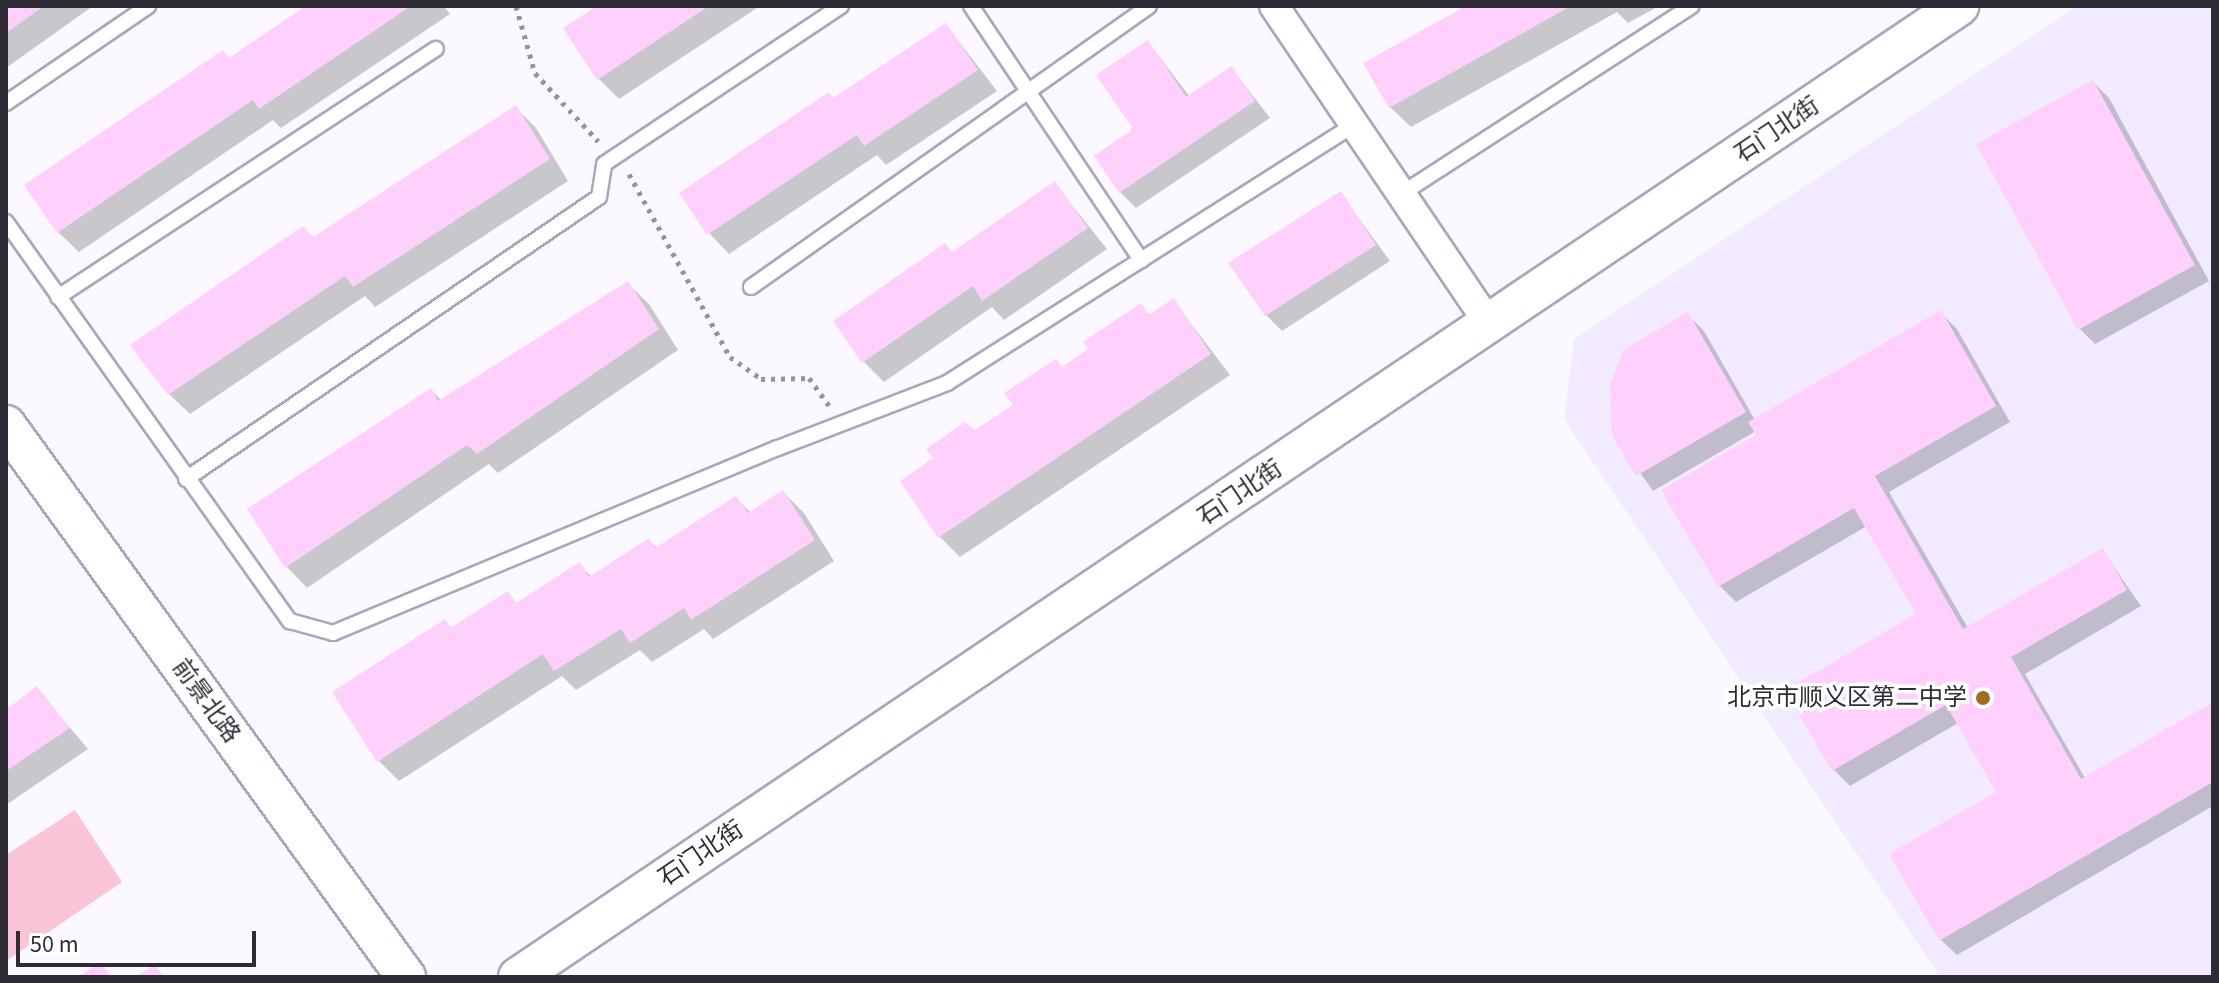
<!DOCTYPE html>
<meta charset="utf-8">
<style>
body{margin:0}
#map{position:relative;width:2219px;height:983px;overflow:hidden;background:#fbf9ff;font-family:"Source Sans 3","Noto Sans SC",sans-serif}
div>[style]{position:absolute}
.built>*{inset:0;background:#f2ebff}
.green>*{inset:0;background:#f9c4d8}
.shadow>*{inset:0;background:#0003}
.building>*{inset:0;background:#fed0fb}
.path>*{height:5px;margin-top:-2.5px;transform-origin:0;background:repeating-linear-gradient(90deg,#95939b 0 4px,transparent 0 10px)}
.roads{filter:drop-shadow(2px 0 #ada4bd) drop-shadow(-2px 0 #ada4bd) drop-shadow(0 2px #ada4bd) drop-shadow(0 -2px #ada4bd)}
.lane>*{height:14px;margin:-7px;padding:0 7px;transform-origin:7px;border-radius:7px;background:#fff}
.street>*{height:28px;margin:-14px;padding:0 14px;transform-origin:14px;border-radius:14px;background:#fff}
.secondary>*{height:38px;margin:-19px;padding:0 19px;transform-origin:19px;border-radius:19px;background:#fff}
.dots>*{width:22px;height:22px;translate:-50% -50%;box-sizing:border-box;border:4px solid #fff;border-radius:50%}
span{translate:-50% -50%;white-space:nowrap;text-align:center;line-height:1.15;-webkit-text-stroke:7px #fff;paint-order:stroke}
.street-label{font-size:24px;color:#2e2b35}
.poi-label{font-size:24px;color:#2e2b35}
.right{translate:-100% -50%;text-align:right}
.frame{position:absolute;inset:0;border:8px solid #2e2b35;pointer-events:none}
.scale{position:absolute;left:16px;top:931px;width:240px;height:36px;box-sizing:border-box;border:4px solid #2e2b35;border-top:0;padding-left:10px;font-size:24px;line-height:28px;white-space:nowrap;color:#2e2b35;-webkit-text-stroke:6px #fff;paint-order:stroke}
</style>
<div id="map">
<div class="built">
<div style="clip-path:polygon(2077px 6px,2213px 6px,2213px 977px,1940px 977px,1564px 419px,1574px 339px)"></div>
</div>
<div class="green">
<div style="clip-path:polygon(75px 810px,122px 882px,6px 961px,6px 855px)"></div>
</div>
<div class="shadow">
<div style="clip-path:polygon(6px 6px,93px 6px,6px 68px)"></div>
<div style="clip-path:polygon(310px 6px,444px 6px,450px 14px,281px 128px,273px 120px,79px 252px,58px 232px,231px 60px)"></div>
<div style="clip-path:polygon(600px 6px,760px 6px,619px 99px,599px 79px)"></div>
<div style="clip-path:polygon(1470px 6px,1659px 6px,1628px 23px,1617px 12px,1411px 127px,1390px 107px)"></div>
<div style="clip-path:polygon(946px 25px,997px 91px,886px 165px,877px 155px,729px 254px,709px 233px,834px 100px)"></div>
<div style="clip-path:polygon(1148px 42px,1190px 97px,1232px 69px,1270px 118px,1136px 208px,1120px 192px)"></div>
<div style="clip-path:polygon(2093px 82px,2109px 98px,2209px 281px,2095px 344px,2079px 328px)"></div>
<div style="clip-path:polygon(516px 108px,536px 128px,568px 181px,375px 307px,365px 296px,190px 414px,169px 394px,314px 239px)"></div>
<div style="clip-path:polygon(1055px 184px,1107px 249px,1004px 320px,992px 307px,884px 382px,864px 362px,953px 254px)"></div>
<div style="clip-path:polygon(1341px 194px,1390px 261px,1282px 331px,1266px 315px)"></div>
<div style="clip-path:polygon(628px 284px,649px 304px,678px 350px,498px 473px,489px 464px,307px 588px,287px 567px,250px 510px,431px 390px,442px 401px)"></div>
<div style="clip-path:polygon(1173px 300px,1230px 375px,960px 557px,939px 536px,975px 432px,1090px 350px,1140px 305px,1151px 316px)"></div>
<div style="clip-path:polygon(1941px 313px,1957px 329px,2010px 422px,1889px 492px,1968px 628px,2102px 550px,2141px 606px,2025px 674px,2085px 778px,2213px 705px,2213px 806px,1957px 955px,1941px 940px,1999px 792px,1958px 723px,1850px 786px,1834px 770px,1788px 691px,1919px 615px,1867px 526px,1736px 602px,1720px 586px,1664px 491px,1759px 436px,1756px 431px,1653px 491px,1614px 435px,1688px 315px,1704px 331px,1755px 420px)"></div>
<div style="clip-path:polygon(783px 492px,804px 513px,834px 561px,713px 639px,704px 629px,652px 662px,640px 650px,576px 690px,562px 676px,399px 781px,378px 760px,445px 621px,452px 629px,507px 594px,518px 604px,579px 565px,592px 577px,649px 540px,658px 549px,736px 498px,751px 513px)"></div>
<div style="clip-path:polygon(37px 689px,88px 749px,6px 805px,6px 704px,10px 709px)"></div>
</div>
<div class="building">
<div style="clip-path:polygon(6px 6px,44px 6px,6px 33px)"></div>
<div style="clip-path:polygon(306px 6px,411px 6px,259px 109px,253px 100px,57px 233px,24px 185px,223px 50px,229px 58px)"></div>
<div style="clip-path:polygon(597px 6px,709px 6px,597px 80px,563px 28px)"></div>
<div style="clip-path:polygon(1466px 6px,1571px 6px,1389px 108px,1363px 63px)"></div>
<div style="clip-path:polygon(946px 23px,978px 70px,864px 146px,857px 135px,707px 235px,679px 193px,829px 92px,833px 98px)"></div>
<div style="clip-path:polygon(1148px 40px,1186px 97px,1232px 66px,1255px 101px,1119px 193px,1094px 156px,1133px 129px,1096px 75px)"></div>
<div style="clip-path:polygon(2093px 80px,2195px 265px,2078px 330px,1976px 144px)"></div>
<div style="clip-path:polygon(516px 105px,550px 159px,353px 287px,345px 276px,168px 395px,130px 345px,303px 226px,313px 237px)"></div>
<div style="clip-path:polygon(1055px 181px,1088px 228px,982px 301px,973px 286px,862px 363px,833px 321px,945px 243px,952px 252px)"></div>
<div style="clip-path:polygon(1341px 191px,1376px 245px,1265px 316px,1228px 263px)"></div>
<div style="clip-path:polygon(628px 281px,659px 329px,477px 454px,467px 445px,285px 568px,247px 509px,431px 388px,438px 401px)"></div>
<div style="clip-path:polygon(1174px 298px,1211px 354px,938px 538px,900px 481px,933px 458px,926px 449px,965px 422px,975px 430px,1013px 405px,1004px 393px,1056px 359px,1062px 367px,1088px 349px,1083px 342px,1141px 303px,1149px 315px)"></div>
<div style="clip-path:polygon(1941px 310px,1996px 406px,1875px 476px,1963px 629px,2103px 548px,2127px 590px,2011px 657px,2081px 779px,2213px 702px,2213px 782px,1939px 941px,1889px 854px,1996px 792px,1946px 705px,1832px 771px,1785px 690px,1916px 614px,1854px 508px,1718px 587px,1661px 490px,1756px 435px,1748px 422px)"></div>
<div style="clip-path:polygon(1688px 312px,1746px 412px,1636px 476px,1612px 435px,1610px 386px,1623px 350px)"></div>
<div style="clip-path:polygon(783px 490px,815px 540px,691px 620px,684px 608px,630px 643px,621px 629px,554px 671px,543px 654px,377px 762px,332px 692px,445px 619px,450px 628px,508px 591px,516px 603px,580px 562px,589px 577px,649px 538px,655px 548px,736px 496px,748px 513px)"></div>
<div style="clip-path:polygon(37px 686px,70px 728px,6px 771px,6px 710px)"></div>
<div style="clip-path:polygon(100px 962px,111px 977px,78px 977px)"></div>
<div style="clip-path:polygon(155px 964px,164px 977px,136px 977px)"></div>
</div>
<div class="path">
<div style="left:516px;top:6px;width:70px;rotate:74.2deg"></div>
<div style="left:535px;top:73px;width:93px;rotate:47.2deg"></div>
<div style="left:629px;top:174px;width:209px;rotate:61.1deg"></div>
<div style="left:730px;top:357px;width:38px;rotate:35deg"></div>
<div style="left:761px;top:379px;width:48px;rotate:-1.2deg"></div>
<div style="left:809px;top:378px;width:34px;rotate:54deg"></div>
</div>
<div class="roads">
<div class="lane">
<div style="left:971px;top:6px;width:306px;rotate:56.2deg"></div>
<div style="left:6px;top:103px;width:172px;rotate:-34.3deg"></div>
<div style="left:1401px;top:194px;width:346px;rotate:-32.9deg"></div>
<div style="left:6px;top:222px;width:490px;rotate:54.6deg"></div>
<div style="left:290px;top:621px;width:45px;rotate:15.6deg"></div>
<div style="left:333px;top:633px;width:482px;rotate:-22.6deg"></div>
<div style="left:778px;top:448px;width:181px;rotate:-21deg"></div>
<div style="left:947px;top:383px;width:482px;rotate:-32.4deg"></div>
<div style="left:751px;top:287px;width:487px;rotate:-35.2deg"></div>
<div style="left:58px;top:297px;width:452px;rotate:-33.3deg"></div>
<div style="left:186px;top:479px;width:500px;rotate:-34.33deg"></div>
<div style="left:599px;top:197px;width:33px;rotate:-81deg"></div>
<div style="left:604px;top:164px;width:285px;rotate:-33.7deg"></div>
</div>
<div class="street">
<div style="left:1274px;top:6px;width:385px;rotate:55.9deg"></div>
</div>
<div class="secondary">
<div style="left:6px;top:425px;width:682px;rotate:54.07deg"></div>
<div style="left:518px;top:977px;width:1738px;rotate:-33.97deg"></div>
</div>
</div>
<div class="dots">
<div style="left:1983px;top:698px;background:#9e6d21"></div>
</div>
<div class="street-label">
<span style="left:1777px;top:130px;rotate:-34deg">石门北街</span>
<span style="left:1240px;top:493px;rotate:-34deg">石门北街</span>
<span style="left:206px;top:701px;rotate:54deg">前景北路</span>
<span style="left:701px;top:854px;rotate:-34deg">石门北街</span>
</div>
<div class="poi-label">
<span class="right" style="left:1967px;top:698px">北京市顺义区第二中学</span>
</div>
<div class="frame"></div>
<div class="scale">50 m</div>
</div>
